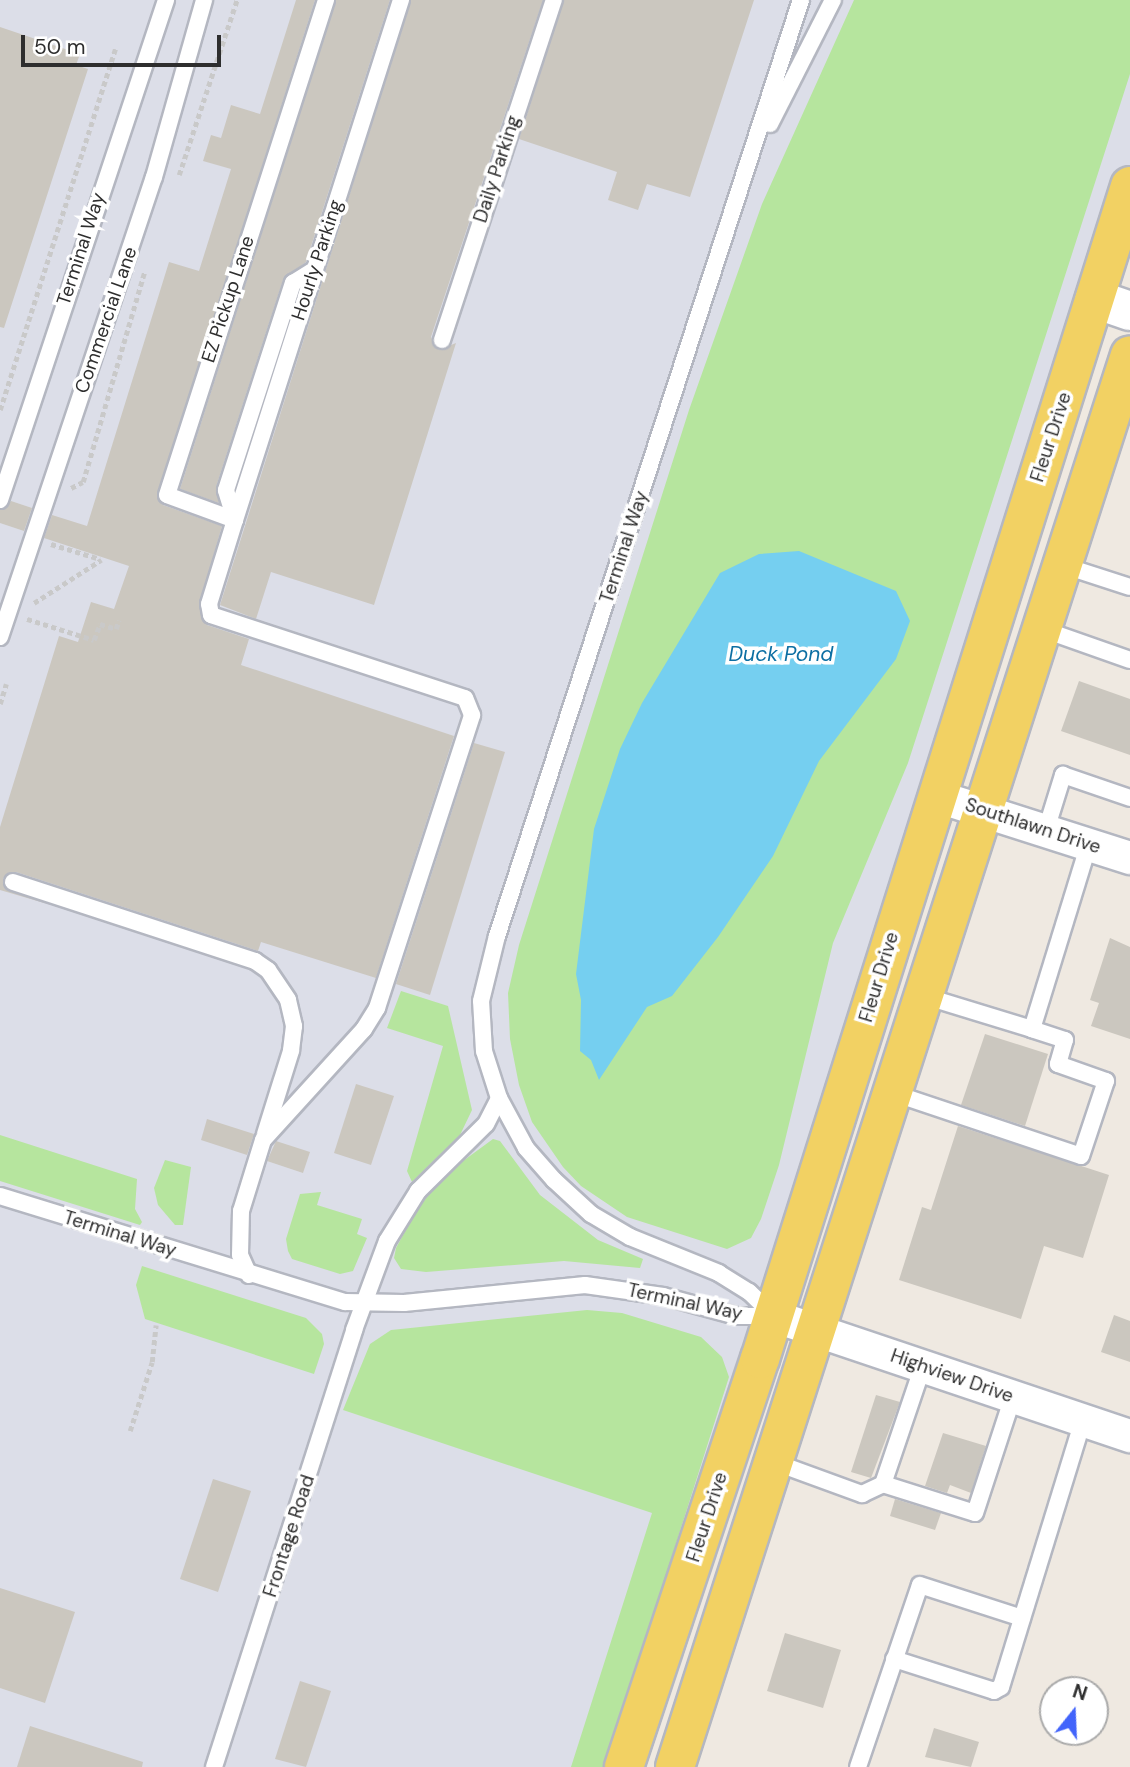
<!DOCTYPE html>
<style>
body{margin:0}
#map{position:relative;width:1130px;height:1767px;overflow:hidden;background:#efe9e1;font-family:"DM Sans",sans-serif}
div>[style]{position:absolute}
.airport>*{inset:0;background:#dcdee8}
.green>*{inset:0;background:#b6e59e}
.water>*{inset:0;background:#75cff0}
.building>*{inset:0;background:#cbc7bf}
.path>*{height:4.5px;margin-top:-2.25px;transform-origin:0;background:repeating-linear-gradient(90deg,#c9c9c9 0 5px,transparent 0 8.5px)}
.roads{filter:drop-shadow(2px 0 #b4b7c1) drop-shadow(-2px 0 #b4b7c1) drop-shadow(0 2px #b4b7c1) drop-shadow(0 -2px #b4b7c1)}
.service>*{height:16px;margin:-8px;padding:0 8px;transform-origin:8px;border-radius:8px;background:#fff}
.minor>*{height:32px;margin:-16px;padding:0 16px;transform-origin:16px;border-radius:16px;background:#fff}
.tertiary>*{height:38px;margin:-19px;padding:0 19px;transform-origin:19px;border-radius:19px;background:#fff}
.primary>*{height:38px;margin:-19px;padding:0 19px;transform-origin:19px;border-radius:19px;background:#f2d163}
span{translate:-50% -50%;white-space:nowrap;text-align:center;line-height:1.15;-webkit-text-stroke:7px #fff;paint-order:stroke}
.street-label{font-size:19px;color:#2e2e2e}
.water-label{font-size:21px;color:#0d6fa3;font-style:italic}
.north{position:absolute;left:1039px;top:1676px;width:70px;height:70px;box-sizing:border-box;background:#fff;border:2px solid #ababab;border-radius:50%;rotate:18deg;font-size:19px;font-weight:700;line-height:28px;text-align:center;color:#2e2e2e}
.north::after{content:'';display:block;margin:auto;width:24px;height:32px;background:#4264fb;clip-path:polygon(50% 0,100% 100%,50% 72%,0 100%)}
.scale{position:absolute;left:21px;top:35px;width:200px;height:32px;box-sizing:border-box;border:4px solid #2e2e2e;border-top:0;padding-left:9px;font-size:21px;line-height:24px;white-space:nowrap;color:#2e2e2e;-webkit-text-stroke:5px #fff;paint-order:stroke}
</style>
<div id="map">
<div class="airport">
<div style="clip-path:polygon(0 0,1130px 0,1130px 186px,624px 1767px,0 1767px)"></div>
</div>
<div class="green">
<div style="clip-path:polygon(854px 0,1130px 0,1130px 74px,908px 763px,833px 943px,779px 1165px,761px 1219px,751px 1238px,727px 1249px,627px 1217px,581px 1186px,563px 1167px,532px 1122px,519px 1085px,510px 1039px,508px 993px,519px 945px,689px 410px,762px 204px)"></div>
<div style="clip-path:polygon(401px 991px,448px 1006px,472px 1110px,460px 1135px,412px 1182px,407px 1171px,443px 1046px,387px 1028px)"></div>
<div style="clip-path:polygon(0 1135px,137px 1179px,135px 1209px,142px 1222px,140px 1225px,0 1181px)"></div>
<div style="clip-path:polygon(493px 1139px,500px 1141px,540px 1195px,598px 1240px,643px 1259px,640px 1268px,564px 1261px,426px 1272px,401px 1269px,394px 1258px,396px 1248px,417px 1209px,448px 1172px)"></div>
<div style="clip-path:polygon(165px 1160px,191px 1167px,183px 1225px,175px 1225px,158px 1205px,154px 1188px)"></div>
<div style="clip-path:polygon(321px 1192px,317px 1205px,362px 1219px,357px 1234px,367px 1238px,353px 1271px,340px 1274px,292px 1259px,288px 1251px,286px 1239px,300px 1194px)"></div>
<div style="clip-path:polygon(142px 1266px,306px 1318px,322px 1334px,324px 1344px,314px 1374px,145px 1319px,136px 1285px)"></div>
<div style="clip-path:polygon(587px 1310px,622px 1313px,701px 1337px,722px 1357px,729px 1377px,605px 1767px,571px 1767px,652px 1513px,343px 1410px,370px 1344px,391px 1330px)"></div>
</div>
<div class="water">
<div style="clip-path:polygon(799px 551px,896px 591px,910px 621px,896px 659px,819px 761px,773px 856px,718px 937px,672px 996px,647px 1007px,599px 1080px,591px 1060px,580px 1051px,581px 1000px,576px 974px,594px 829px,620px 749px,642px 703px,720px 573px,759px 554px)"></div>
</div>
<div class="building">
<div style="clip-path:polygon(296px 0,315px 0,157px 496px,163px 505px,222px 526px,199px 606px,207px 625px,249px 639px,241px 665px,454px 736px,376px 978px,261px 942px,258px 951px,16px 872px,3px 878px,6px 889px,51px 905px,0 890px,0 827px,59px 636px,78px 642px,91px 602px,114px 609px,129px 566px,44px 538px,52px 515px,87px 526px,169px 262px,199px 271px,231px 169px,203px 161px,211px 135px,221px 138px,231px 105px,260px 114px)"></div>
<div style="clip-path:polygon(336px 0,390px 0,306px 262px,283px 280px,216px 487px,219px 503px,180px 489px)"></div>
<div style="clip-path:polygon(411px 0,543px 0,431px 337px,439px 350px,456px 343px,374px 605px,271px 572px,256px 619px,220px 605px)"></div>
<div style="clip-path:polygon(564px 0,754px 0,690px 197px,647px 184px,638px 210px,608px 200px,617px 172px,519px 139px)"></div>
<div style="clip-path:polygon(0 27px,80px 54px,76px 65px,88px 69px,4px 328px,0 327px)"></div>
<div style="clip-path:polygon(11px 501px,32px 508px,24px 531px,0 523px,0 510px)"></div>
<div style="clip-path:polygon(1079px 681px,1130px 699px,1130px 755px,1061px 731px)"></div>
<div style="clip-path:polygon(474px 743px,505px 752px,430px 995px,396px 984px)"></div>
<div style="clip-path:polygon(1110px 938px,1130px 947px,1130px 1039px,1091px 1026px,1099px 1003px,1090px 1000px)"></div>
<div style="clip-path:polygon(985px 1034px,1048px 1054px,1025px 1126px,961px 1105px)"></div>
<div style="clip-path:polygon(356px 1084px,394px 1096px,371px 1165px,334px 1153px)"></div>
<div style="clip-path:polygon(207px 1119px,254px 1134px,247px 1155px,201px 1140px)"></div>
<div style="clip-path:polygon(958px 1126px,1109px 1175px,1083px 1258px,1044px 1246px,1021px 1319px,899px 1280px,922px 1207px,931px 1210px)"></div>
<div style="clip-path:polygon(276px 1141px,310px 1152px,303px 1173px,267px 1161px)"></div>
<div style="clip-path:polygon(1114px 1315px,1130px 1321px,1130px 1362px,1101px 1352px)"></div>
<div style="clip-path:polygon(876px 1395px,900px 1402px,871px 1478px,851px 1472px)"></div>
<div style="clip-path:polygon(943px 1433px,986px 1446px,971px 1493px,950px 1485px,947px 1493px,925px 1486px)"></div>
<div style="clip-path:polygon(213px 1479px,251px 1491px,218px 1592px,180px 1579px)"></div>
<div style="clip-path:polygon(895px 1499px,941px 1513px,935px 1530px,890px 1516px)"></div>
<div style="clip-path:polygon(0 1588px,75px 1612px,45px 1703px,0 1688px)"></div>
<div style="clip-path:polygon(785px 1633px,841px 1650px,823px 1708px,767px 1691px)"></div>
<div style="clip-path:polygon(300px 1681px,331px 1691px,306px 1767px,275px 1759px)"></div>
<div style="clip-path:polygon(30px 1726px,143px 1762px,142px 1767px,17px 1767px)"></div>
<div style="clip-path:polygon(934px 1728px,979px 1742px,971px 1767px,925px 1757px)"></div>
</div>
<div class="path">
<div style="left:179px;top:175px;width:184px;rotate:-71.7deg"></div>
<div style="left:0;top:410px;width:379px;rotate:-72.3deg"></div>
<div style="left:71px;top:488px;width:13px;rotate:-27deg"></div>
<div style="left:83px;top:482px;width:218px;rotate:-73.7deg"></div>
<div style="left:51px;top:544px;width:51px;rotate:17deg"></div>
<div style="left:34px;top:603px;width:80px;rotate:-32.7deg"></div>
<div style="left:27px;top:619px;width:70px;rotate:17.4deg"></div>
<div style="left:94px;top:640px;width:17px;rotate:-69deg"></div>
<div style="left:100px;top:624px;width:17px;rotate:17deg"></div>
<div style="left:116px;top:629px;width:9px;rotate:-72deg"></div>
<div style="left:0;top:704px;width:21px;rotate:-73deg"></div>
<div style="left:130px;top:1431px;width:72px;rotate:-72.3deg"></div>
<div style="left:152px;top:1362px;width:37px;rotate:-84deg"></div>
</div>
<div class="roads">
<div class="service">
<div style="left:770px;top:124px;width:139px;rotate:-63.1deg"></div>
<div style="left:442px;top:340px;width:358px;rotate:-71.8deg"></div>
<div style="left:0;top:500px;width:527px;rotate:-71.63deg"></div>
<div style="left:235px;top:520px;width:546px;rotate:-72.3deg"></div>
<div style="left:235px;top:520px;width:31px;rotate:-107deg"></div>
<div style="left:226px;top:490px;width:218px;rotate:-72.1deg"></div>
<div style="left:293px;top:283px;width:25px;rotate:-32deg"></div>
<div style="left:1062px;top:565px;width:71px;rotate:17.9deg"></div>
<div style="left:1042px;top:629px;width:93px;rotate:19.4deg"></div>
<div style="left:0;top:637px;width:485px;rotate:-71.5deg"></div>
<div style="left:154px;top:177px;width:184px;rotate:-74.2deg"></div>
<div style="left:1046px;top:830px;width:58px;rotate:-72.8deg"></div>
<div style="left:1063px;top:775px;width:71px;rotate:18.9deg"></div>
<div style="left:13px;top:882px;width:255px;rotate:18.1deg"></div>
<div style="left:255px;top:961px;width:16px;rotate:35deg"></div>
<div style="left:268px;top:970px;width:36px;rotate:56deg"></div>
<div style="left:288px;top:1000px;width:27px;rotate:77deg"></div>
<div style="left:294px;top:1026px;width:25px;rotate:97deg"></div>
<div style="left:291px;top:1051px;width:87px;rotate:107.4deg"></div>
<div style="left:924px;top:996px;width:113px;rotate:17deg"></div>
<div style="left:1032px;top:1029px;width:194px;rotate:-72.9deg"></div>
<div style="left:893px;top:1093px;width:198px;rotate:18.5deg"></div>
<div style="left:1081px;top:1156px;width:79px;rotate:-71.6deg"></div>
<div style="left:1106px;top:1081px;width:51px;rotate:-160.5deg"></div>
<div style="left:1058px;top:1064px;width:25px;rotate:-74deg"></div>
<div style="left:1065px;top:1040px;width:35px;rotate:-162deg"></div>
<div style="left:0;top:1196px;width:361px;rotate:17.1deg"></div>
<div style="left:345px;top:1302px;width:59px;rotate:1deg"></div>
<div style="left:404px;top:1303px;width:182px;rotate:-5.7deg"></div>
<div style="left:585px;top:1285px;width:79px;rotate:8deg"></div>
<div style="left:663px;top:1296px;width:76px;rotate:15.3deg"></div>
<div style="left:736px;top:1316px;width:37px"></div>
<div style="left:249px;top:1275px;width:22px;rotate:-114deg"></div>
<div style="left:240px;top:1255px;width:44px;rotate:-88.7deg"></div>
<div style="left:241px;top:1211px;width:74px;rotate:-72.8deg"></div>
<div style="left:263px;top:1140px;width:150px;rotate:-47.7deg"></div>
<div style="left:364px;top:1029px;width:25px;rotate:-58deg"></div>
<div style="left:377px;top:1008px;width:308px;rotate:-72deg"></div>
<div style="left:472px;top:715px;width:18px;rotate:-112deg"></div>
<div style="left:465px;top:698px;width:267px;rotate:-161.9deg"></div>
<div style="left:211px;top:615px;width:11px;rotate:-100deg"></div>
<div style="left:209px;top:604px;width:88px;rotate:-72.8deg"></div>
<div style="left:235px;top:520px;width:72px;rotate:-159.8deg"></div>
<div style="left:167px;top:495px;width:520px;rotate:-72.19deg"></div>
<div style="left:772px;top:1314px;width:32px;rotate:-136deg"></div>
<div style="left:749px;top:1292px;width:36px;rotate:-148deg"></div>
<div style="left:719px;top:1273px;width:96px;rotate:-158deg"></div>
<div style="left:630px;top:1237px;width:45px;rotate:-149.5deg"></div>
<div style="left:591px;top:1214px;width:50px;rotate:-137.4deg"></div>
<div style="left:554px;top:1180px;width:43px;rotate:-131.2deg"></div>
<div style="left:526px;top:1148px;width:57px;rotate:-118.4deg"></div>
<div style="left:499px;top:1098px;width:49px;rotate:-107.7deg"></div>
<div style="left:484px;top:1051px;width:50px;rotate:-93.4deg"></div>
<div style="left:481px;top:1001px;width:67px;rotate:-76.2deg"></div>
<div style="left:497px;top:936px;width:984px;rotate:-72.01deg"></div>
<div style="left:774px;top:1462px;width:94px;rotate:20deg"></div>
<div style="left:862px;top:1494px;width:23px;rotate:-25deg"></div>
<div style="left:883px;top:1484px;width:96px;rotate:17.5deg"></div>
<div style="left:975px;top:1513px;width:122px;rotate:-71.9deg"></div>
<div style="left:883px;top:1484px;width:125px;rotate:-71.3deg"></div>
<div style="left:894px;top:1659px;width:105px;rotate:17.7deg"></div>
<div style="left:994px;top:1691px;width:8px;rotate:-30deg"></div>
<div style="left:1001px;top:1687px;width:279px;rotate:-72.9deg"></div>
<div style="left:214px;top:1767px;width:459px;rotate:-72.2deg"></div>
<div style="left:354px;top:1330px;width:95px;rotate:-69.7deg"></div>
<div style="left:387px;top:1241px;width:59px;rotate:-58.2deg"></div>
<div style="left:418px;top:1191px;width:95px;rotate:-44.6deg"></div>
<div style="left:486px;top:1124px;width:29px;rotate:-63deg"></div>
<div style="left:858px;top:1767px;width:192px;rotate:-71.2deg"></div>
<div style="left:920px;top:1585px;width:107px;rotate:17.9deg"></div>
</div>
<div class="minor">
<div style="left:936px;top:796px;width:204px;rotate:17.7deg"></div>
<div style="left:773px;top:1316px;width:377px;rotate:18.6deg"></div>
</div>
<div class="tertiary">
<div style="left:1095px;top:299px;width:37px;rotate:19deg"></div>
</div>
<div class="primary">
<div style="left:624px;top:1767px;width:430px;rotate:-71.6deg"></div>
<div style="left:760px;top:1359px;width:1230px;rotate:-72.49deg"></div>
<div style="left:675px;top:1767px;width:1483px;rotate:-72.14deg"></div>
</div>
</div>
<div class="street-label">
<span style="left:497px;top:169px;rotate:-72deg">Daily Parking</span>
<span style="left:81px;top:249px;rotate:-72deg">Terminal Way</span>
<span style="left:317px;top:260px;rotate:-72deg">Hourly Parking</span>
<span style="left:228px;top:299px;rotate:-72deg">EZ Pickup Lane</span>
<span style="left:106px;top:320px;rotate:-71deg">Commercial Lane</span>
<span style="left:1051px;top:437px;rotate:-72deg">Fleur Drive</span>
<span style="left:624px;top:547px;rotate:-72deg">Terminal Way</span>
<span style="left:1033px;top:826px;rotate:18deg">Southlawn Drive</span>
<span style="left:879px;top:977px;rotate:-73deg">Fleur Drive</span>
<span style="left:120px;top:1234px;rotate:17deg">Terminal Way</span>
<span style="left:685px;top:1302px;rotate:12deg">Terminal Way</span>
<span style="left:952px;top:1376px;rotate:19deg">Highview Drive</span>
<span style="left:707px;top:1517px;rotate:-72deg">Fleur Drive</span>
<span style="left:289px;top:1536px;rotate:-72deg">Frontage Road</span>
</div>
<div class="water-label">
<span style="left:781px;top:654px">Duck Pond</span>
</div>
<div class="north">N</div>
<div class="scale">50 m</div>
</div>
